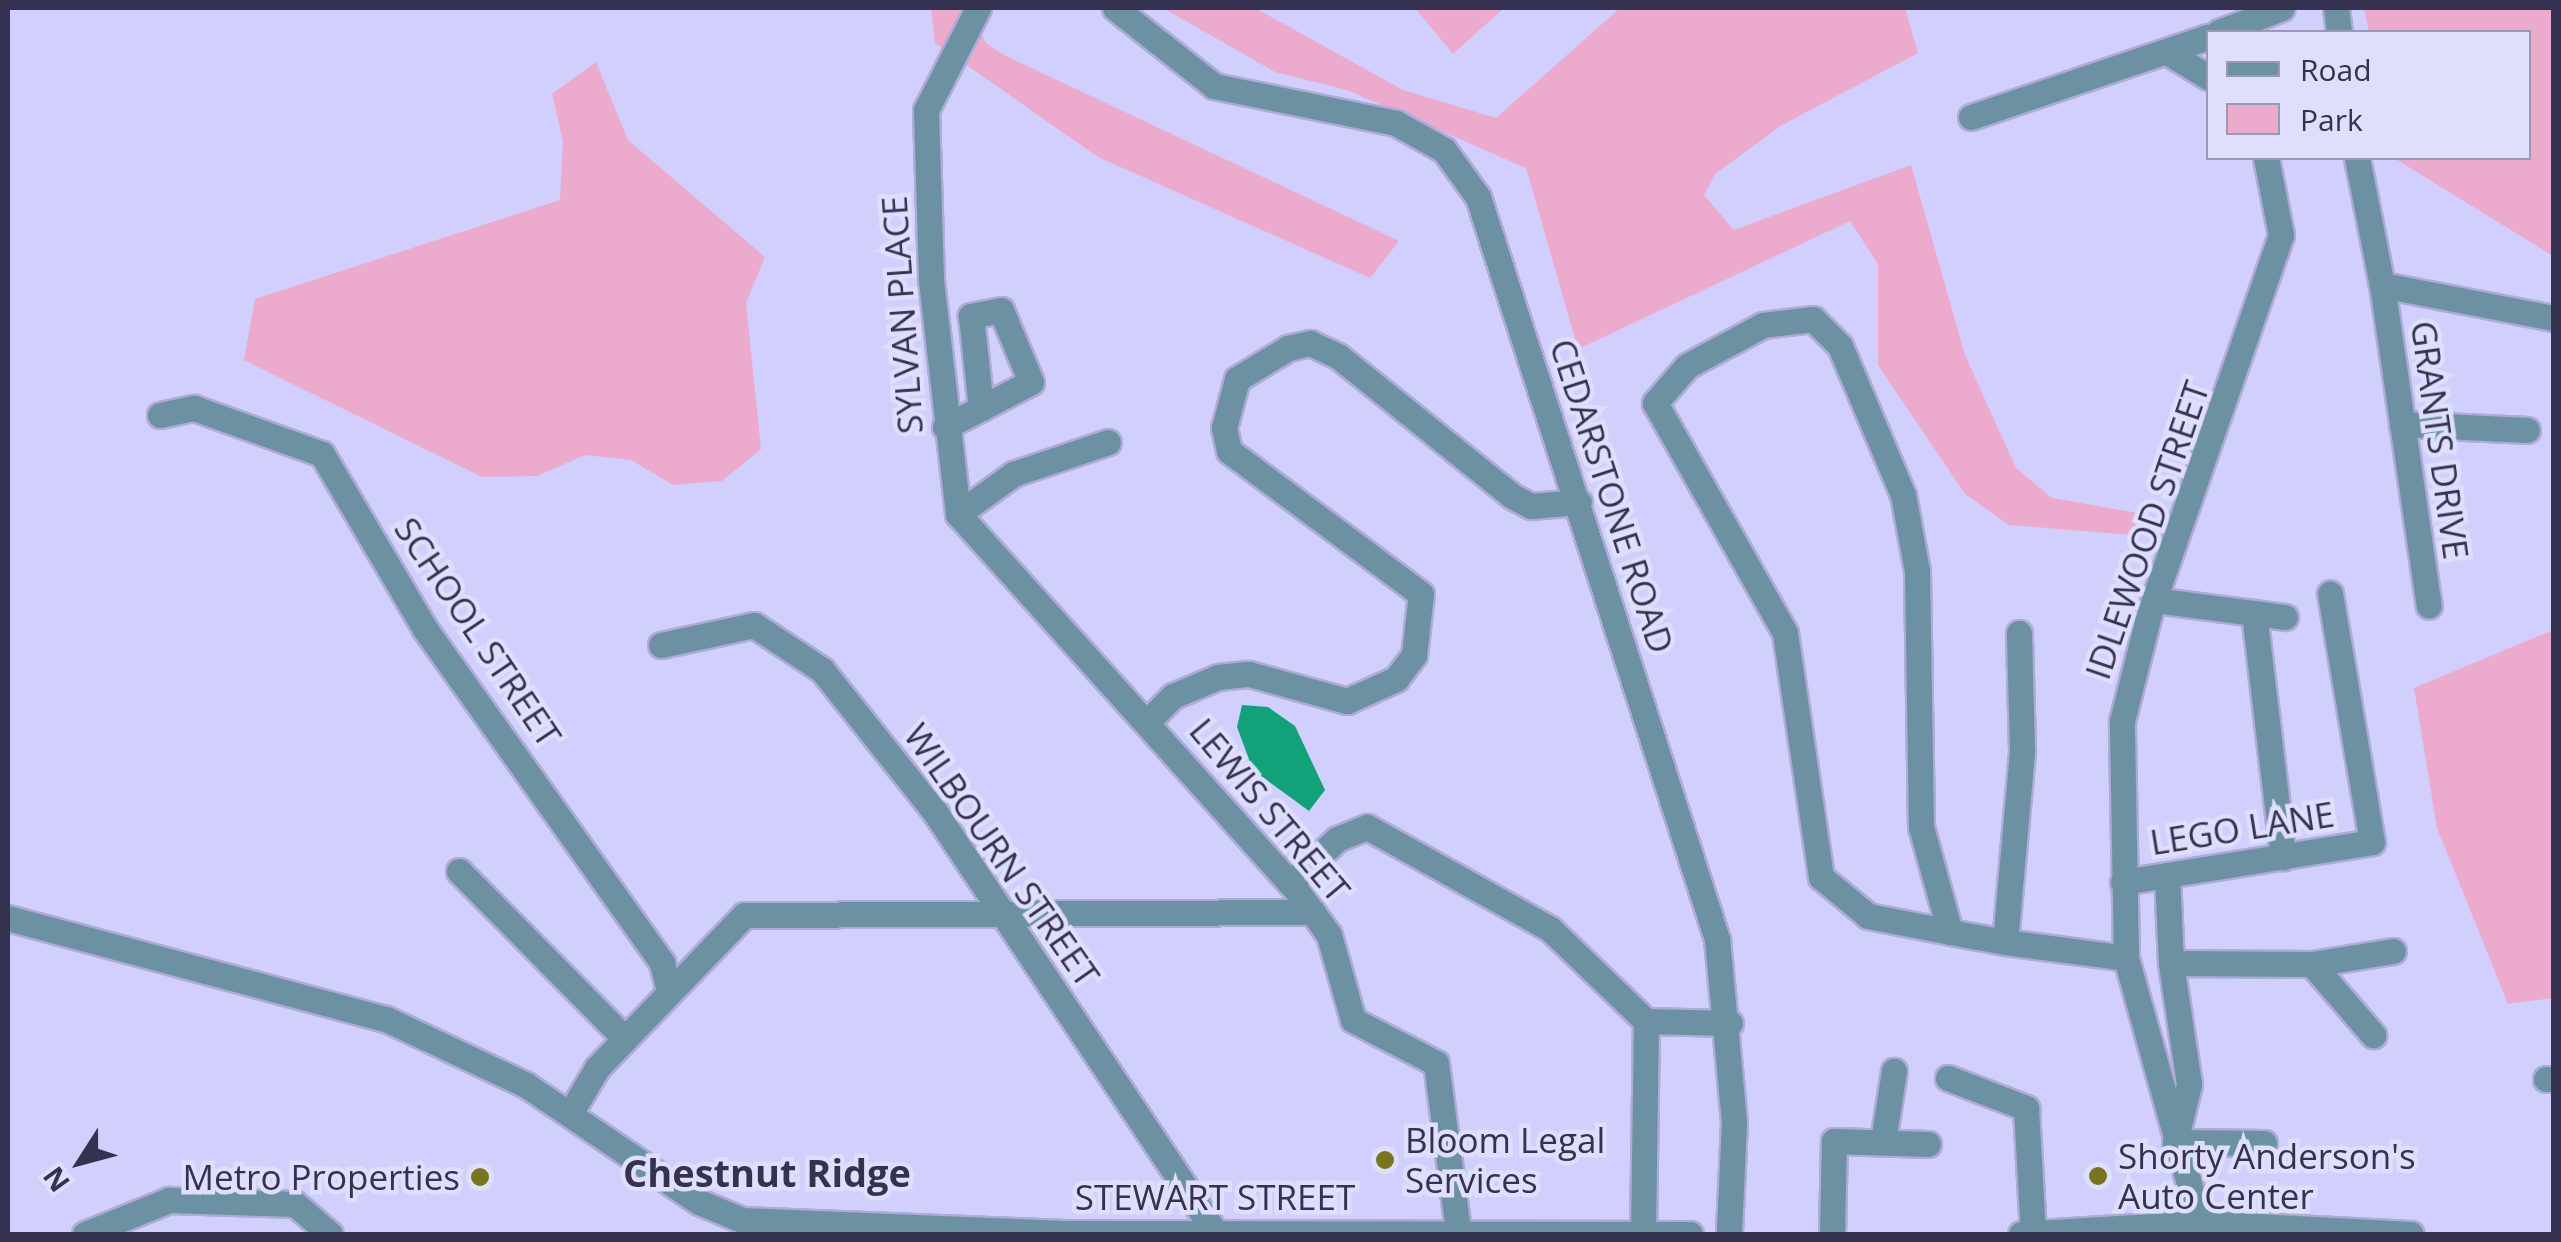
<!DOCTYPE html>
<style>
body{margin:0}
#map{position:relative;width:2561px;height:1242px;overflow:hidden;background:#d0cffd;font-family:"Open Sans",sans-serif}
div>[style]{position:absolute}
.green>*{inset:0;background:#ecabcd}
.water>*{inset:0;background:#12a279}
.roads{filter:drop-shadow(2px 0 #aeacd7) drop-shadow(-2px 0 #aeacd7) drop-shadow(0 2px #aeacd7) drop-shadow(0 -2px #aeacd7)}
.minor>*{height:25px;margin:-12.5px;padding:0 12.5px;transform-origin:12.5px;border-radius:12.5px;background:#6c91a2}
.dots>*{width:28px;height:28px;translate:-50% -50%;box-sizing:border-box;border:5px solid #dedefd;border-radius:50%}
span{translate:-50% -50%;white-space:nowrap;text-align:center;line-height:1.15;-webkit-text-stroke:9px #dedefd;paint-order:stroke}
.street-label{font-size:35px;color:#353251}
.poi-label{font-size:35px;color:#353251}
.left{translate:0 -50%;text-align:left}
.right{translate:-100% -50%;text-align:right}
.neighbourhood-label{font-size:38px;color:#353251;font-weight:700}
.frame{position:absolute;inset:0;border:10px solid #353251;pointer-events:none}
.legend{position:absolute;left:2206px;top:30px;width:325px;height:130px;box-sizing:border-box;background:#dedefd;border:2px solid #9a99b8;margin:0;padding:12px 18px;list-style:none;font-size:30px;color:#353251}
.legend li{display:flex;align-items:center;gap:20px;height:50px}
.legend b{width:50px;border:2px solid #9a99b8}
.north{position:absolute;left:30px;top:1112px;width:100px;height:100px;-webkit-text-stroke:8px #dedefd;paint-order:stroke;rotate:234deg;font-size:28px;font-weight:700;line-height:40px;text-align:center;color:#353251}
.north::after{content:'';display:block;margin:auto;width:35px;height:45px;background:#353251;clip-path:polygon(50% 0,100% 100%,50% 72%,0 100%)}
</style>
<div id="map">
<div class="green">
<div style="clip-path:polygon(931px 8px,970px 8px,986px 43px,1006px 56px,1399px 241px,1370px 278px,1098px 157px,935px 43px)"></div>
<div style="clip-path:polygon(1163px 8px,1255px 8px,1403px 90px,1496px 118px,1620px 8px,1905px 8px,1918px 53px,1782px 125px,1715px 174px,1704px 195px,1734px 230px,1911px 165px,1965px 355px,2016px 468px,2052px 498px,2155px 516px,2144px 536px,2009px 525px,1965px 494px,1878px 365px,1878px 264px,1850px 221px,1578px 349px,1526px 168px,1347px 90px,1275px 72px)"></div>
<div style="clip-path:polygon(1415px 8px,1504px 8px,1453px 54px)"></div>
<div style="clip-path:polygon(2364px 8px,2553px 8px,2553px 256px,2394px 158px,2528px 158px,2528px 32px,2369px 32px)"></div>
<div style="clip-path:polygon(596px 62px,628px 140px,765px 257px,746px 303px,761px 449px,722px 481px,673px 485px,631px 460px,585px 455px,537px 476px,482px 477px,244px 360px,255px 299px,560px 200px,563px 142px,552px 94px)"></div>
<div style="clip-path:polygon(2553px 630px,2553px 998px,2508px 1004px,2437px 828px,2414px 688px)"></div>
</div>
<div class="water">
<div style="clip-path:polygon(1242px 705px,1268px 707px,1295px 726px,1325px 790px,1309px 811px,1253px 770px,1237px 727px)"></div>
</div>
<div class="roads">
<div class="minor">
<div style="left:978px;top:8px;width:114px;rotate:117deg"></div>
<div style="left:926px;top:110px;width:170px;rotate:88.3deg"></div>
<div style="left:931px;top:280px;width:236px;rotate:83.4deg"></div>
<div style="left:958px;top:514px;width:507px;rotate:48.04deg"></div>
<div style="left:1297px;top:891px;width:54px;rotate:54deg"></div>
<div style="left:1329px;top:935px;width:88px;rotate:74.2deg"></div>
<div style="left:1353px;top:1020px;width:93px;rotate:27.4deg"></div>
<div style="left:1436px;top:1063px;width:169px;rotate:82.5deg"></div>
<div style="left:1115px;top:8px;width:126px;rotate:38.2deg"></div>
<div style="left:1214px;top:86px;width:186px;rotate:11.5deg"></div>
<div style="left:1396px;top:123px;width:55px;rotate:29.4deg"></div>
<div style="left:1444px;top:150px;width:58px;rotate:54.1deg"></div>
<div style="left:1478px;top:197px;width:780px;rotate:72.15deg"></div>
<div style="left:1717px;top:939px;width:184px;rotate:84.7deg"></div>
<div style="left:1734px;top:1122px;width:112px;rotate:92.6deg"></div>
<div style="left:2336px;top:8px;width:24px;rotate:83deg"></div>
<div style="left:2219px;top:32px;width:67px;rotate:-20.9deg"></div>
<div style="left:2169px;top:53px;width:46px;rotate:31.6deg"></div>
<div style="left:1971px;top:117px;width:250px;rotate:-18.7deg"></div>
<div style="left:2357px;top:158px;width:129px;rotate:78.9deg"></div>
<div style="left:2382px;top:285px;width:175px;rotate:10.9deg"></div>
<div style="left:2382px;top:285px;width:324px;rotate:81.7deg"></div>
<div style="left:160px;top:415px;width:35px;rotate:-12deg"></div>
<div style="left:194px;top:408px;width:136px;rotate:19.8deg"></div>
<div style="left:322px;top:454px;width:203px;rotate:59.5deg"></div>
<div style="left:425px;top:629px;width:410px;rotate:54.6deg"></div>
<div style="left:662px;top:963px;width:30px;rotate:76deg"></div>
<div style="left:2402px;top:424px;width:125px;rotate:2.7deg"></div>
<div style="left:945px;top:427px;width:97px;rotate:-27.6deg"></div>
<div style="left:1031px;top:382px;width:78px;rotate:-112.6deg"></div>
<div style="left:1001px;top:310px;width:31px;rotate:169deg"></div>
<div style="left:971px;top:316px;width:93px;rotate:83.8deg"></div>
<div style="left:958px;top:514px;width:68px;rotate:-36deg"></div>
<div style="left:1013px;top:474px;width:100px;rotate:-18.6deg"></div>
<div style="left:2154px;top:600px;width:132px;rotate:7.4deg"></div>
<div style="left:2254px;top:613px;width:246px;rotate:83.2deg"></div>
<div style="left:661px;top:645px;width:95px;rotate:-12.1deg"></div>
<div style="left:754px;top:625px;width:82px;rotate:33.5deg"></div>
<div style="left:822px;top:670px;width:181px;rotate:51.5deg"></div>
<div style="left:935px;top:812px;width:505px;rotate:56.31deg"></div>
<div style="left:1149px;top:720px;width:34px;rotate:-45deg"></div>
<div style="left:1173px;top:696px;width:49px;rotate:-22.9deg"></div>
<div style="left:1218px;top:677px;width:31px;rotate:-6deg"></div>
<div style="left:1249px;top:674px;width:102px;rotate:15.4deg"></div>
<div style="left:1347px;top:701px;width:54px;rotate:-24.2deg"></div>
<div style="left:1396px;top:679px;width:30px;rotate:-53deg"></div>
<div style="left:1414px;top:655px;width:61px;rotate:-83.5deg"></div>
<div style="left:1421px;top:594px;width:239px;rotate:-143.3deg"></div>
<div style="left:1229px;top:451px;width:24px;rotate:-102deg"></div>
<div style="left:1224px;top:428px;width:51px;rotate:-75.1deg"></div>
<div style="left:1237px;top:379px;width:60px;rotate:-31.3deg"></div>
<div style="left:1288px;top:348px;width:23px;rotate:-13deg"></div>
<div style="left:1310px;top:343px;width:31px;rotate:25deg"></div>
<div style="left:1338px;top:356px;width:223px;rotate:38.8deg"></div>
<div style="left:1512px;top:496px;width:21px;rotate:28deg"></div>
<div style="left:1531px;top:506px;width:48px;rotate:-4.8deg"></div>
<div style="left:459px;top:871px;width:236px;rotate:45.3deg"></div>
<div style="left:2167px;top:875px;width:88px;rotate:87.4deg"></div>
<div style="left:2123px;top:882px;width:252px;rotate:-9.1deg"></div>
<div style="left:2372px;top:842px;width:252px;rotate:-99.6deg"></div>
<div style="left:1290px;top:883px;width:64px;rotate:-43.1deg"></div>
<div style="left:1337px;top:839px;width:32px;rotate:-22deg"></div>
<div style="left:1367px;top:827px;width:210px;rotate:29.1deg"></div>
<div style="left:1550px;top:929px;width:133px;rotate:43.8deg"></div>
<div style="left:8px;top:918px;width:391px;rotate:15deg"></div>
<div style="left:386px;top:1019px;width:155px;rotate:25.2deg"></div>
<div style="left:526px;top:1085px;width:209px;rotate:34.1deg"></div>
<div style="left:699px;top:1202px;width:47px;rotate:22.7deg"></div>
<div style="left:742px;top:1220px;width:323px;rotate:2.3deg"></div>
<div style="left:1065px;top:1233px;width:625px;rotate:0.09deg"></div>
<div style="left:1950px;top:932px;width:109px;rotate:-105.4deg"></div>
<div style="left:1921px;top:827px;width:256px;rotate:-90.9deg"></div>
<div style="left:1917px;top:571px;width:77px;rotate:-100.4deg"></div>
<div style="left:1903px;top:495px;width:162px;rotate:-112.9deg"></div>
<div style="left:1840px;top:346px;width:38px;rotate:-135deg"></div>
<div style="left:1813px;top:319px;width:50px;rotate:173.2deg"></div>
<div style="left:1763px;top:325px;width:86px;rotate:151.7deg"></div>
<div style="left:1687px;top:366px;width:49px;rotate:130.9deg"></div>
<div style="left:1655px;top:403px;width:264px;rotate:60.5deg"></div>
<div style="left:1785px;top:633px;width:247px;rotate:81.6deg"></div>
<div style="left:1821px;top:877px;width:61px;rotate:39.7deg"></div>
<div style="left:1868px;top:916px;width:84px;rotate:11deg"></div>
<div style="left:1950px;top:932px;width:56px;rotate:10.3deg"></div>
<div style="left:2005px;top:942px;width:122px;rotate:7.5deg"></div>
<div style="left:2005px;top:942px;width:193px;rotate:-84.9deg"></div>
<div style="left:2022px;top:750px;width:117px;rotate:-91.5deg"></div>
<div style="left:2312px;top:964px;width:82px;rotate:-9.1deg"></div>
<div style="left:1948px;top:1078px;width:84px;rotate:21deg"></div>
<div style="left:2026px;top:1108px;width:126px;rotate:86.8deg"></div>
<div style="left:2546px;top:1079px;width:8px"></div>
<div style="left:571px;top:1112px;width:51px;rotate:-59.4deg"></div>
<div style="left:597px;top:1068px;width:212px;rotate:-46.1deg"></div>
<div style="left:744px;top:915px;width:569px;rotate:-0.3deg"></div>
<div style="left:1883px;top:1141px;width:71px;rotate:-81.1deg"></div>
<div style="left:2264px;top:1143px;width:89px;rotate:-179.4deg"></div>
<div style="left:2175px;top:1142px;width:60px;rotate:-76.4deg"></div>
<div style="left:2189px;top:1084px;width:122px;rotate:-98.5deg"></div>
<div style="left:2171px;top:963px;width:141px;rotate:0.4deg"></div>
<div style="left:2312px;top:964px;width:94px;rotate:49.3deg"></div>
<div style="left:2200px;top:1223px;width:275px;rotate:-105.6deg"></div>
<div style="left:2126px;top:958px;width:237px;rotate:-91deg"></div>
<div style="left:2122px;top:721px;width:110px;rotate:-75.8deg"></div>
<div style="left:2149px;top:614px;width:401px;rotate:-70.8deg"></div>
<div style="left:2281px;top:235px;width:78px;rotate:-101deg"></div>
<div style="left:85px;top:1234px;width:91px;rotate:-22deg"></div>
<div style="left:169px;top:1200px;width:126px;rotate:1.8deg"></div>
<div style="left:295px;top:1204px;width:46px;rotate:40.6deg"></div>
<div style="left:1643px;top:1234px;width:213px;rotate:-89.2deg"></div>
<div style="left:1646px;top:1021px;width:84px;rotate:1.4deg"></div>
<div style="left:1832px;top:1234px;width:93px;rotate:-88.8deg"></div>
<div style="left:1834px;top:1141px;width:94px;rotate:1.8deg"></div>
<div style="left:2021px;top:1234px;width:179px;rotate:-3.5deg"></div>
<div style="left:2200px;top:1223px;width:211px;rotate:3deg"></div>
</div>
</div>
<div class="dots">
<div style="left:1385px;top:1160px;background:#7a751a"></div>
<div style="left:2098px;top:1176px;background:#7a751a"></div>
<div style="left:480px;top:1177px;background:#7a751a"></div>
</div>
<div class="street-label">
<span style="left:902px;top:315px;rotate:-94deg">SYLVAN PLACE</span>
<span style="left:2440px;top:440px;rotate:82deg">GRANTS DRIVE</span>
<span style="left:1612px;top:496px;rotate:72deg">CEDARSTONE ROAD</span>
<span style="left:2147px;top:530px;rotate:-71deg">IDLEWOOD STREET</span>
<span style="left:478px;top:632px;rotate:56deg">SCHOOL STREET</span>
<span style="left:1270px;top:810px;rotate:50deg">LEWIS STREET</span>
<span style="left:2242px;top:828px;rotate:-9deg">LEGO LANE</span>
<span style="left:1002px;top:855px;rotate:55deg">WILBOURN STREET</span>
<span style="left:1215px;top:1197px">STEWART STREET</span>
</div>
<div class="poi-label">
<span class="left" style="left:1405px;top:1160px">Bloom Legal<br>Services</span>
<span class="left" style="left:2118px;top:1176px">Shorty Anderson's<br>Auto Center</span>
<span class="right" style="left:460px;top:1177px">Metro Properties</span>
</div>
<div class="neighbourhood-label">
<span style="left:767px;top:1173px">Chestnut Ridge</span>
</div>
<div class="frame"></div>
<ul class="legend">
<li><b style="height:12px;background:#6c91a2"></b>Road</li>
<li><b style="height:28px;background:#ecabcd"></b>Park</li>
</ul>
<div class="north">N</div>
</div>
